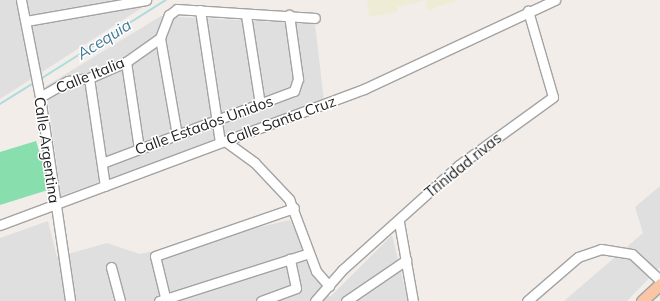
<!DOCTYPE html>
<style>
body{margin:0}
#map{position:relative;width:660px;height:301px;overflow:hidden;background:#f2ede9;font-family:Mulish,sans-serif}
div>[style]{position:absolute}
.residential>*{inset:0;background:#e0dfdf}
.farmland>*{inset:0;background:#efecd5}
.pitch>*{inset:0;background:#89dead}
.stream>*{height:2px;margin:-1px;padding:0 1px;transform-origin:1px;border-radius:1px;background:#abdcde}
.roads{filter:drop-shadow(1px 0 #a3a3a3) drop-shadow(-1px 0 #a3a3a3) drop-shadow(0 1px #a3a3a3) drop-shadow(0 -1px #a3a3a3)}
.minor>*{height:9px;margin:-4.5px;padding:0 4.5px;transform-origin:4.5px;border-radius:4.5px;background:#fff}
.major>*{height:11px;margin:-5.5px;padding:0 5.5px;transform-origin:5.5px;border-radius:5.5px;background:#fac5a5}
span{translate:-50% -50%;white-space:nowrap;text-align:center;line-height:1.15;-webkit-text-stroke:3px #fff;paint-order:stroke}
.street-label{font-size:15px;color:#222}
.water-label{font-size:16px;color:#437991;font-style:italic}
</style>
<div id="map">
<div class="residential">
<div style="clip-path:polygon(0 0,154px 0,0 99px)"></div>
<div style="clip-path:polygon(161px 16px,315px 24px,324px 101px,61px 196px,46px 86px)"></div>
<div style="clip-path:polygon(660px 186px,660px 267px,627px 301px,564px 301px,643px 233px,635px 207px)"></div>
<div style="clip-path:polygon(290px 220px,330px 297px,392px 235px,408px 301px,0 301px,0 238px,48px 221px,57px 257px,107px 243px,140px 254px)"></div>
</div>
<div class="farmland">
<div style="clip-path:polygon(367px 0,423px 0,423px 1px,397px 7px,397px 12px,369px 17px)"></div>
<div style="clip-path:polygon(426px 0,459px 0,428px 10px)"></div>
</div>
<div class="pitch">
<div style="clip-path:polygon(36px 141px,51px 189px,0 205px,0 152px)"></div>
</div>
<div class="stream">
<div style="left:42px;top:78px;width:146px;rotate:-32.2deg"></div>
<div style="left:0;top:104px;width:38px;rotate:-32deg"></div>
</div>
<div class="roads">
<div class="minor">
<div style="left:21px;top:0;width:99px;rotate:78.9deg"></div>
<div style="left:40px;top:97px;width:206px;rotate:81.6deg"></div>
<div style="left:200px;top:10px;width:134px;rotate:81.4deg"></div>
<div style="left:246px;top:15px;width:90px;rotate:81.1deg"></div>
<div style="left:26px;top:21px;width:122px;rotate:-9.9deg"></div>
<div style="left:160px;top:38px;width:98px;rotate:80.1deg"></div>
<div style="left:126px;top:62px;width:88px;rotate:81.5deg"></div>
<div style="left:89px;top:78px;width:109px;rotate:81.6deg"></div>
<div style="left:40px;top:97px;width:32px;rotate:-30deg"></div>
<div style="left:68px;top:81px;width:21px;rotate:-8deg"></div>
<div style="left:89px;top:78px;width:40px;rotate:-23.4deg"></div>
<div style="left:126px;top:62px;width:42px;rotate:-35.2deg"></div>
<div style="left:160px;top:38px;width:25px;rotate:-69deg"></div>
<div style="left:169px;top:15px;width:10px;rotate:-37deg"></div>
<div style="left:177px;top:9px;width:138px;rotate:3.7deg"></div>
<div style="left:225px;top:141px;width:37px;rotate:36deg"></div>
<div style="left:255px;top:163px;width:50px;rotate:46.6deg"></div>
<div style="left:289px;top:199px;width:77px;rotate:69.4deg"></div>
<div style="left:316px;top:271px;width:20px;rotate:49deg"></div>
<div style="left:102px;top:163px;width:205px;rotate:-20.6deg"></div>
<div style="left:294px;top:91px;width:13px;rotate:-72deg"></div>
<div style="left:298px;top:79px;width:65px;rotate:-98deg"></div>
<div style="left:399px;top:222px;width:80px;rotate:80deg"></div>
<div style="left:0;top:225px;width:389px;rotate:-20.5deg"></div>
<div style="left:364px;top:89px;width:211px;rotate:-25deg"></div>
<div style="left:111px;top:267px;width:35px;rotate:75deg"></div>
<div style="left:159px;top:301px;width:157px;rotate:-17.7deg"></div>
<div style="left:166px;top:301px;width:46px;rotate:-103.7deg"></div>
<div style="left:155px;top:256px;width:147px;rotate:-19.1deg"></div>
<div style="left:261px;top:301px;width:37px;rotate:-20deg"></div>
<div style="left:296px;top:288px;width:30px;rotate:-102deg"></div>
<div style="left:315px;top:301px;width:41px;rotate:-48.9deg"></div>
<div style="left:342px;top:270px;width:157px;rotate:-41.9deg"></div>
<div style="left:459px;top:165px;width:116px;rotate:-35.9deg"></div>
<div style="left:553px;top:97px;width:90px;rotate:-106.2deg"></div>
<div style="left:346px;top:301px;width:73px;rotate:-34.3deg"></div>
<div style="left:527px;top:301px;width:67px;rotate:-40.8deg"></div>
<div style="left:578px;top:257px;width:24px;rotate:-19deg"></div>
<div style="left:601px;top:249px;width:31px;rotate:9deg"></div>
<div style="left:632px;top:254px;width:38px;rotate:43deg"></div>
</div>
<div class="major">
<div style="left:642px;top:301px;width:25px;rotate:-43deg"></div>
</div>
</div>
<div class="street-label">
<span style="left:90px;top:75px;rotate:-22deg">Calle Italia</span>
<span style="left:281px;top:120px;rotate:-20deg">Calle Santa Cruz</span>
<span style="left:204px;top:125px;rotate:-20deg">Calle Estados Unidos</span>
<span style="left:47px;top:150px;rotate:82deg">Calle Argentina</span>
<span style="left:463px;top:165px;rotate:-39deg">Trinidad rivas</span>
</div>
<div class="water-label">
<span style="left:104px;top:39px;rotate:-32deg">Acequia</span>
</div>
</div>
